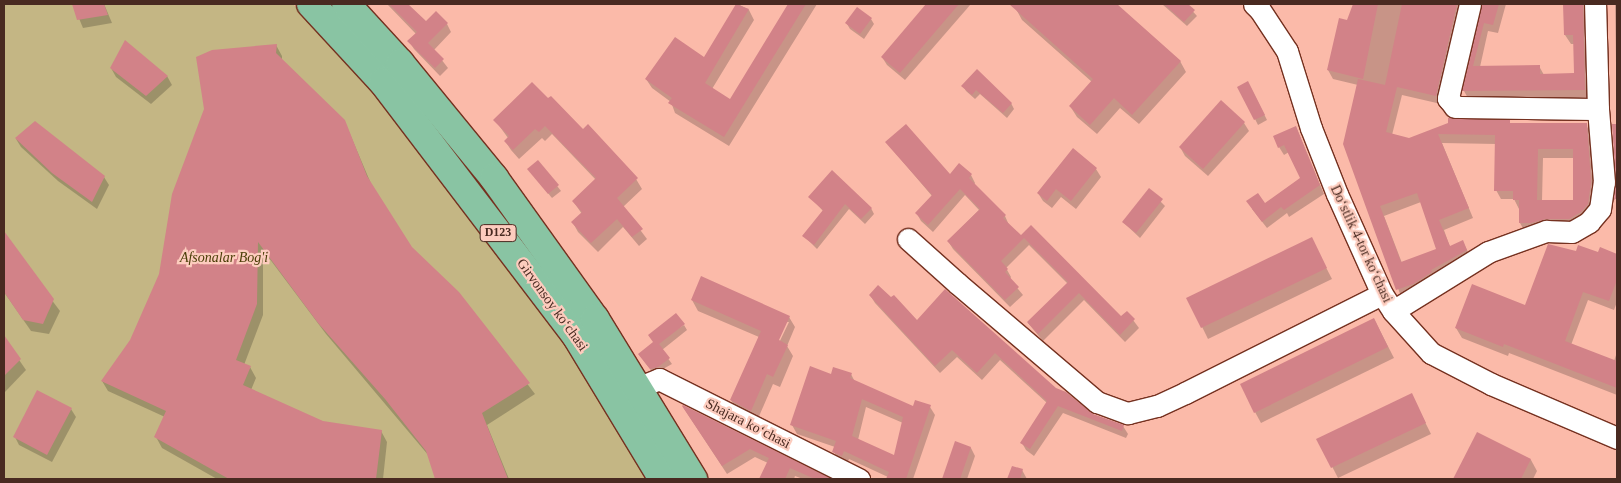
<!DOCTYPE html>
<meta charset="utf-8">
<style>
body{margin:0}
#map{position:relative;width:1621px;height:483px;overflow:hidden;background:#fbbaa9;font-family:"Times New Roman",serif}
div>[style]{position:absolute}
.green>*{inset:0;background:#c4b684}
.shadow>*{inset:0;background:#0003}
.building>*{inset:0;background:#d28288}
.roads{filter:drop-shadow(1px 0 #753120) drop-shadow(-1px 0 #753120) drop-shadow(0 1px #753120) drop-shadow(0 -1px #753120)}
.minor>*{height:21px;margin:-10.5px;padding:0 10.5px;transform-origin:10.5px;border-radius:10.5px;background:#fff}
.major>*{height:28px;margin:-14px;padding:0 14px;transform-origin:14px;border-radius:14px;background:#89c4a3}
span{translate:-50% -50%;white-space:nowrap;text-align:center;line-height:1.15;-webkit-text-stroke:4.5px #fdccbe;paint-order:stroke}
.shield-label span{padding:1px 4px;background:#fdccbe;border:1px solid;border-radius:4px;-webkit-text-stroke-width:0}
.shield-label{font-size:12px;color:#492a21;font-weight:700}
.street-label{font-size:14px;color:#492a21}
.park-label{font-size:14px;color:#4a3e07;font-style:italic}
.frame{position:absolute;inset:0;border:5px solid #492a21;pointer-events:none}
</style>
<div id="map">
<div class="green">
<div style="clip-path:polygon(4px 4px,293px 4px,325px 35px,567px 329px,645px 479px,4px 479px)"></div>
</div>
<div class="shadow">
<div style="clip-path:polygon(73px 4px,104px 4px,112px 23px,83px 28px)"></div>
<div style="clip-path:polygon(387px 4px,407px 4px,426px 23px,447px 24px,451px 32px,434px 50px,448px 68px,440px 76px,414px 49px,409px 41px,416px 34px)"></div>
<div style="clip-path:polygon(738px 4px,749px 10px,754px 20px,712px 89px,730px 101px,790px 4px,817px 4px,729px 146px,675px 113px,671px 102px,652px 88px,646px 79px,704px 59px)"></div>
<div style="clip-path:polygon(928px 4px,971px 4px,905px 80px,887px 65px,882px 57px)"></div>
<div style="clip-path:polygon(1020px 4px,1116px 4px,1180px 61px,1186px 72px,1139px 124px,1120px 108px,1097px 134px,1077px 117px,1070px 106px,1092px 82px,1022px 20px,1016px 9px)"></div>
<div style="clip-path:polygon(1162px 4px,1186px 4px,1197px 16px,1187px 26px)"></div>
<div style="clip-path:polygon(evenodd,1354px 4px,1467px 4px,1441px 104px,1402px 95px,1392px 135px,1409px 140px,1449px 124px,1586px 125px,1591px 134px,1596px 192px,1586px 221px,1525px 232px,1520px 223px,1519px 209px,1514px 199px,1501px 199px,1496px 190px,1496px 144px,1442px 143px,1473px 218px,1444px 230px,1450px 247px,1463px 242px,1472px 260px,1402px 299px,1344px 144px,1358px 85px,1333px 79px,1328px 70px,1354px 4px,1543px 158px,1575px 158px,1574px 201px,1542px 201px,1543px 158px,1354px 4px,1421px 202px,1438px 250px,1402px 263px,1384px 216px,1421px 202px)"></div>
<div style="clip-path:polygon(1483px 4px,1506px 4px,1498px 33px,1488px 31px,1480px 67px,1539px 66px,1544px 75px,1575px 74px,1574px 44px,1571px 44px,1565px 35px,1565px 4px,1593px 4px,1589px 99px,1469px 100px,1464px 91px)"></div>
<div style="clip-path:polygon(1615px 4px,1617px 4px,1617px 175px,1613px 125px,1617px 125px)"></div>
<div style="clip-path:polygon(871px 19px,874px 24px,864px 39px,850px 29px,847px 24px)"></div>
<div style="clip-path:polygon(276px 45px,282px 56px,282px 61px,344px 120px,372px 186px,411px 248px,458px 293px,535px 394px,487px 425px,509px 479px,437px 479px,429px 456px,326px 334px,263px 250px,263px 315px,244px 365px,250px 367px,256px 378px,251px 390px,322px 422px,381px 431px,387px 442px,383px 479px,217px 479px,162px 448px,156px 437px,165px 417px,108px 391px,102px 381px,131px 341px)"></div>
<div style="clip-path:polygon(111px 68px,167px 76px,172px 85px,151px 104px,116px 77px)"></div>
<div style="clip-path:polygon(977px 71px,1011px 103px,1014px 109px,1007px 118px,980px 94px,975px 99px,966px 91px,963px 86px)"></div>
<div style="clip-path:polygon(532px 84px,636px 179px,642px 189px,623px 207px,647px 239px,639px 246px,623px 227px,598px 252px,578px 232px,573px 223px,582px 214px,573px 201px,596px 180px,552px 134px,545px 141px,542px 138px,519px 159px,511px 150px,505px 141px,508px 138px,495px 120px)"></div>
<div style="clip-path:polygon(1251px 88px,1267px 120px,1258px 125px,1255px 119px)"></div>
<div style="clip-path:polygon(1221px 102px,1244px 123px,1249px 131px,1208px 176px,1185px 156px,1180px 147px)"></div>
<div style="clip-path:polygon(1296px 127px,1324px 194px,1289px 217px,1287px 213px,1267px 228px,1252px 209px,1265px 204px,1301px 178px,1289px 152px,1284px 155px,1279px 147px)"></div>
<div style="clip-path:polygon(16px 139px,104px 177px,109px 185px,97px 209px,58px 181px,21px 147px)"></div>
<div style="clip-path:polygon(886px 142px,950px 176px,971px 175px,975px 183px,974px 185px,1005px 216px,1009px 225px,1021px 236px,1031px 227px,1121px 318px,1127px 312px,1139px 328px,1125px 342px,1084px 300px,1043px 341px,1028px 323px,1068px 284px,1029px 245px,1006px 268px,1011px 277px,1010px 279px,1023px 295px,1010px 307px,953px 249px,948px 241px,979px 210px,965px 195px,933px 232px,921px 221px,917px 214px,932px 196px)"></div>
<div style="clip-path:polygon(1073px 150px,1096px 169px,1101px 177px,1076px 209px,1061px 197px,1052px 208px,1043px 201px,1038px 193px)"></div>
<div style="clip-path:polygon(538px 161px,561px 191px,552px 198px,532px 174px)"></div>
<div style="clip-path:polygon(1149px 190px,1165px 206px,1140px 238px,1123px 222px)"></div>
<div style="clip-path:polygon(810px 197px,871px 208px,874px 214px,865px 224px,849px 209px,817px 249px,804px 236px,823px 211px)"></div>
<div style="clip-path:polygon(4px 236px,60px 311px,49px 334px,31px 331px,4px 292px)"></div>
<div style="clip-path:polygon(1316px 248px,1332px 279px,1208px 339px,1188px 298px)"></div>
<div style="clip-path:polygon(1600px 249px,1617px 255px,1617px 302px,1614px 310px,1588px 300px,1571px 345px,1614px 361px,1617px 352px,1617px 395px,1509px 353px,1508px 356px,1462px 338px,1456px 328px,1526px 306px,1576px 253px,1599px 254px)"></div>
<div style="clip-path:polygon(945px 291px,1055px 389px,1092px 415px,1123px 426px,1128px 434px,1126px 438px,1063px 413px,1034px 456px,1026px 450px,1022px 443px,1047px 403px,1000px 360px,982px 380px,957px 357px,940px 373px,875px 303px,870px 295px,917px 322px)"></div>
<div style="clip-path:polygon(evenodd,692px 300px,789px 317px,795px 327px,787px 346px,793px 356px,780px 387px,773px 384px,757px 421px,737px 411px,731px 400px,759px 337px,698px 311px,692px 300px,786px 322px,789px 322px,777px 347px,775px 346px,786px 322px)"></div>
<div style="clip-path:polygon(1374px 319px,1394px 358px,1261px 423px,1255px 412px)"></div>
<div style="clip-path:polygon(684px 325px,687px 330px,662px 350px,672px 364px,654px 374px,643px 360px,654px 343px)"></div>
<div style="clip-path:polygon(4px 338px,26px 370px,4px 393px)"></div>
<div style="clip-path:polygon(evenodd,851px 374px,855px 382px,914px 408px,930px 407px,935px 415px,913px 479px,887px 479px,888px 477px,849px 459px,847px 464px,839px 460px,834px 452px,835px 447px,797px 434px,792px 425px,832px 375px,851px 374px,866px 407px,903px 423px,895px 457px,858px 440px,866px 407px)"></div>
<div style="clip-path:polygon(1417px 406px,1431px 434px,1338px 478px,1318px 439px)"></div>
<div style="clip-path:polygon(683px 407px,829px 479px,803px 479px,795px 476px,794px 479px,760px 479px,768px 463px,755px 457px,727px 474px)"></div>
<div style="clip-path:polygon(71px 409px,76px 417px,52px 462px,19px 445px,15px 437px)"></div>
<div style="clip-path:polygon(1478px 434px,1531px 460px,1537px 471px,1533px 479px,1454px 479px)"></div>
<div style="clip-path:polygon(956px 443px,971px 448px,975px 456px,967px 479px,943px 479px)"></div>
<div style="clip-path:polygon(1012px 467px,1022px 470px,1027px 479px,1009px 479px)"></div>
</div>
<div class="building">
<div style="clip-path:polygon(72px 4px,104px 4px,108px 15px,77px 20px)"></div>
<div style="clip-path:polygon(389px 4px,408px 4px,426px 21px,436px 11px,448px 23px,428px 43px,444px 59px,435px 68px,407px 41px,417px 32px)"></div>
<div style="clip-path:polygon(736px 4px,749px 9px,705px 83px,730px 99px,788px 4px,806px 4px,724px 137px,668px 103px,672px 98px,645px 79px,675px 37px,704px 57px)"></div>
<div style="clip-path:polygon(926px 4px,959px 4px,900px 73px,881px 57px)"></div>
<div style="clip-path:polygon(1009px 4px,1117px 4px,1181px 61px,1132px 115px,1114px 98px,1090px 125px,1069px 106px,1093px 79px)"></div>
<div style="clip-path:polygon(1164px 4px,1188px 4px,1195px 10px,1184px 22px)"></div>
<div style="clip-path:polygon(1353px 4px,1378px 4px,1363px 79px,1327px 70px,1339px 18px,1347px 20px)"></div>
<div style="clip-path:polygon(evenodd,1402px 4px,1457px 4px,1436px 96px,1397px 87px,1386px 132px,1409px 138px,1448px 123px,1448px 118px,1510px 120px,1510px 123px,1587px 123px,1591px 182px,1588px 204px,1581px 212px,1569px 219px,1546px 219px,1531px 223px,1519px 223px,1519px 200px,1513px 200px,1513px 191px,1494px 191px,1495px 135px,1438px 134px,1469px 208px,1439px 220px,1450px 246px,1463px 240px,1467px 250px,1431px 270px,1432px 272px,1413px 284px,1396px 290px,1343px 144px,1358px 79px,1385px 85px,1402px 4px,1538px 149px,1573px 149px,1573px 200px,1537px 200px,1538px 149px,1402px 4px,1417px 193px,1436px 249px,1401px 262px,1380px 206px,1417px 193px)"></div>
<div style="clip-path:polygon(1482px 4px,1499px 4px,1493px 25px,1484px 23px,1473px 66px,1540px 65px,1540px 74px,1574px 73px,1573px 35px,1564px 35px,1563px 4px,1583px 4px,1585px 90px,1462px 91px)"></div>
<div style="clip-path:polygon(857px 7px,872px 18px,860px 34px,845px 23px)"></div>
<div style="clip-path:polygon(125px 40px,168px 76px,146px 96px,110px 68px)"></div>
<div style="clip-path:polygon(277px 44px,276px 53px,345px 120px,367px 176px,412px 247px,459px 292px,530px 383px,482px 413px,508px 479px,435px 479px,426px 451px,385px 399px,318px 323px,258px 242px,257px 304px,236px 360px,251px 366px,243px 385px,323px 421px,382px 430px,376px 479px,229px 479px,154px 437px,166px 411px,101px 381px,130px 340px,159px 274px,172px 194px,204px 109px,196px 57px,212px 50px)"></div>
<div style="clip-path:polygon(977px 69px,1012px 103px,1003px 113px,976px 90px,972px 95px,961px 86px)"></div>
<div style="clip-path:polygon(1248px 81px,1265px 115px,1254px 120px,1237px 87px)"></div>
<div style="clip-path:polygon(532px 82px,548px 98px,551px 96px,583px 129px,588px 124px,638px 178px,617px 198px,643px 229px,632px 237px,617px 219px,591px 243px,571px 222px,582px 212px,572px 201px,596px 178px,545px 126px,539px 132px,535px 129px,513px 150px,504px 141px,509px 136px,493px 120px)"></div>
<div style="clip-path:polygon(1221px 100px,1245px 122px,1203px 169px,1179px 147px)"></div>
<div style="clip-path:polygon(35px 121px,105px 176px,92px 202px,52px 173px,15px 138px)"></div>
<div style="clip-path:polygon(906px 124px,950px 174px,959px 163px,972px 174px,969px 178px,1006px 215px,1003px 218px,1021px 235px,1031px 225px,1121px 316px,1127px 311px,1135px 319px,1120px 335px,1079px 293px,1038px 334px,1027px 322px,1068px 282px,1024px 238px,1001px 261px,1008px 269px,1005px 272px,1019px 287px,1005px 300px,947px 241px,980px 209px,960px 189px,928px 225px,915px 213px,932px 195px,885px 142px)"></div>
<div style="clip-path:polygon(1612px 124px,1617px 124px,1617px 198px,1614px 200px,1616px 181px)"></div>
<div style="clip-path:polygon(1296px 126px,1320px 185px,1284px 210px,1281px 207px,1262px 222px,1246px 201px,1258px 193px,1265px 203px,1300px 178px,1284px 145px,1278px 148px,1273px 136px)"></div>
<div style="clip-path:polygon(1073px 148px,1097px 168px,1071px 201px,1056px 189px,1047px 201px,1037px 193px)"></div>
<div style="clip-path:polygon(538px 160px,559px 185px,548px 194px,527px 169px)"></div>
<div style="clip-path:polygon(832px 170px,872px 208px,861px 219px,845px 204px,814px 245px,802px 236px,823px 210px,808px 197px)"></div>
<div style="clip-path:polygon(1149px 188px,1163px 199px,1136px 233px,1122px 222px)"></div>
<div style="clip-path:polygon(4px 231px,54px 299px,43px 324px,23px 320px,4px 292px)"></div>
<div style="clip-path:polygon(1312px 237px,1327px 268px,1201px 328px,1186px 298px)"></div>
<div style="clip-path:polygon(1548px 244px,1576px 251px,1578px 245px,1598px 252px,1600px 247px,1617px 254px,1617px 280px,1609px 301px,1583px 292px,1565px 341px,1617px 361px,1617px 388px,1504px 344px,1503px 347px,1455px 328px,1472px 284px,1525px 305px)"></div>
<div style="clip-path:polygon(701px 276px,790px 316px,779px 340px,788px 345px,773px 377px,767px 374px,751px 411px,730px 400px,761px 331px,691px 300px)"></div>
<div style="clip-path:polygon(878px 285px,891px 297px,894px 295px,917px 320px,945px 289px,1056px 388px,1066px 392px,1093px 414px,1124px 425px,1122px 431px,1058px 406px,1030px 449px,1020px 443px,1047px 401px,995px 353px,977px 373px,952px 350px,935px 366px,869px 295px)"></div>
<div style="clip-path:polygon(676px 313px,685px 324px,659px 344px,670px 358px,658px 367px,650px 369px,638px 354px,653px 342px,648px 335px)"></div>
<div style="clip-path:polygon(1374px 318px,1388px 347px,1254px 413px,1240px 384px)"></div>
<div style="clip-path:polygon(4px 335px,21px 359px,4px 376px)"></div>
<div style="clip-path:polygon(evenodd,810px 366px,831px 374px,833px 367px,852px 373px,850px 378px,913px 406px,915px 400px,931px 405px,906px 479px,886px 479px,889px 472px,844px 451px,842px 456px,832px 452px,836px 441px,790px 425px,810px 366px,862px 399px,903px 417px,894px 455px,852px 436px,862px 399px)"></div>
<div style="clip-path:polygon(37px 390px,72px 408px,47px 455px,13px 437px)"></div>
<div style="clip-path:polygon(1412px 393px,1426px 423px,1331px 468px,1316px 439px)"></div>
<div style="clip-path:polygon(683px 405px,832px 479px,815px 479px,790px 468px,785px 479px,759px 479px,769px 458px,750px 449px,722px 466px,682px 406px)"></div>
<div style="clip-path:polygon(1477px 432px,1531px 459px,1521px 479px,1453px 479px)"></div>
<div style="clip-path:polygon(955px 441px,971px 447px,960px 479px,942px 479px)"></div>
<div style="clip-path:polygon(1012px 466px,1023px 469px,1020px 479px,1007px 479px)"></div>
</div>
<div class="roads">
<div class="minor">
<div style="left:1254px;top:4px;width:8px;rotate:45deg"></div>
<div style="left:1260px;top:10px;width:49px;rotate:56.6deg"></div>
<div style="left:1287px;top:51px;width:81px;rotate:72.7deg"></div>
<div style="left:1311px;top:128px;width:71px;rotate:68.5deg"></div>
<div style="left:1337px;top:194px;width:110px;rotate:65.8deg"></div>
<div style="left:1382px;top:294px;width:20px;rotate:57deg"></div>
<div style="left:1393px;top:311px;width:57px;rotate:47.9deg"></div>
<div style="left:1431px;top:353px;width:68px;rotate:27.3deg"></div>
<div style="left:1491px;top:384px;width:137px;rotate:23.2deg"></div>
<div style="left:1470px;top:4px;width:97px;rotate:103.2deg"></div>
<div style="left:1448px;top:98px;width:11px;rotate:52deg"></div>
<div style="left:1455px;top:107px;width:143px;rotate:0.8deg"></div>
<div style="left:908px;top:239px;width:66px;rotate:41.9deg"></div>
<div style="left:957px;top:283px;width:184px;rotate:40.4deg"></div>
<div style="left:1097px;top:402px;width:33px;rotate:20deg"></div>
<div style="left:1128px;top:413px;width:30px;rotate:-14deg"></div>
<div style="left:1157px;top:406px;width:31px;rotate:-25deg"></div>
<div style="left:1185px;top:393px;width:220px;rotate:-26.7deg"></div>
<div style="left:1393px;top:311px;width:112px;rotate:-31.8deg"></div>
<div style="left:1488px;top:252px;width:62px;rotate:-19.9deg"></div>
<div style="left:1546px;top:231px;width:26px;rotate:2deg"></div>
<div style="left:1572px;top:232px;width:20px;rotate:-30deg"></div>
<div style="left:1589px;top:222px;width:17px;rotate:-50deg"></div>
<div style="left:1600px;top:209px;width:27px;rotate:-82deg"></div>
<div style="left:1604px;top:182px;width:73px;rotate:-94.7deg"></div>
<div style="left:1598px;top:109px;width:105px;rotate:-91.6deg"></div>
<div style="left:637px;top:388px;width:24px;rotate:-22deg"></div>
<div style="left:659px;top:379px;width:224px;rotate:26.6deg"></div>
</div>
<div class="major">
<div style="left:311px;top:4px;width:106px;rotate:47.3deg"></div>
<div style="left:383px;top:82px;width:320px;rotate:52.7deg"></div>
<div style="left:577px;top:337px;width:166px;rotate:58.8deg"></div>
<div style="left:346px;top:4px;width:80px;rotate:47.5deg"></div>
<div style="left:400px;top:63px;width:149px;rotate:50.7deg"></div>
<div style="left:494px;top:178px;width:173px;rotate:54.4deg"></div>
<div style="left:595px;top:319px;width:188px;rotate:58.5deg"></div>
</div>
</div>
<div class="shield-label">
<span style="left:498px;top:233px">D123</span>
</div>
<div class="street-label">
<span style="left:1361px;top:244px;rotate:65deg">Doʻstlik 4-tor koʻchasi</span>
<span style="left:552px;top:305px;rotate:54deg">Girvonsoy koʻchasi</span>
<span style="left:748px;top:424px;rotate:27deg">Shajara koʻchasi</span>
</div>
<div class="park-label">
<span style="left:224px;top:258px">Afsonalar Bog'i</span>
</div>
<div class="frame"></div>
</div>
